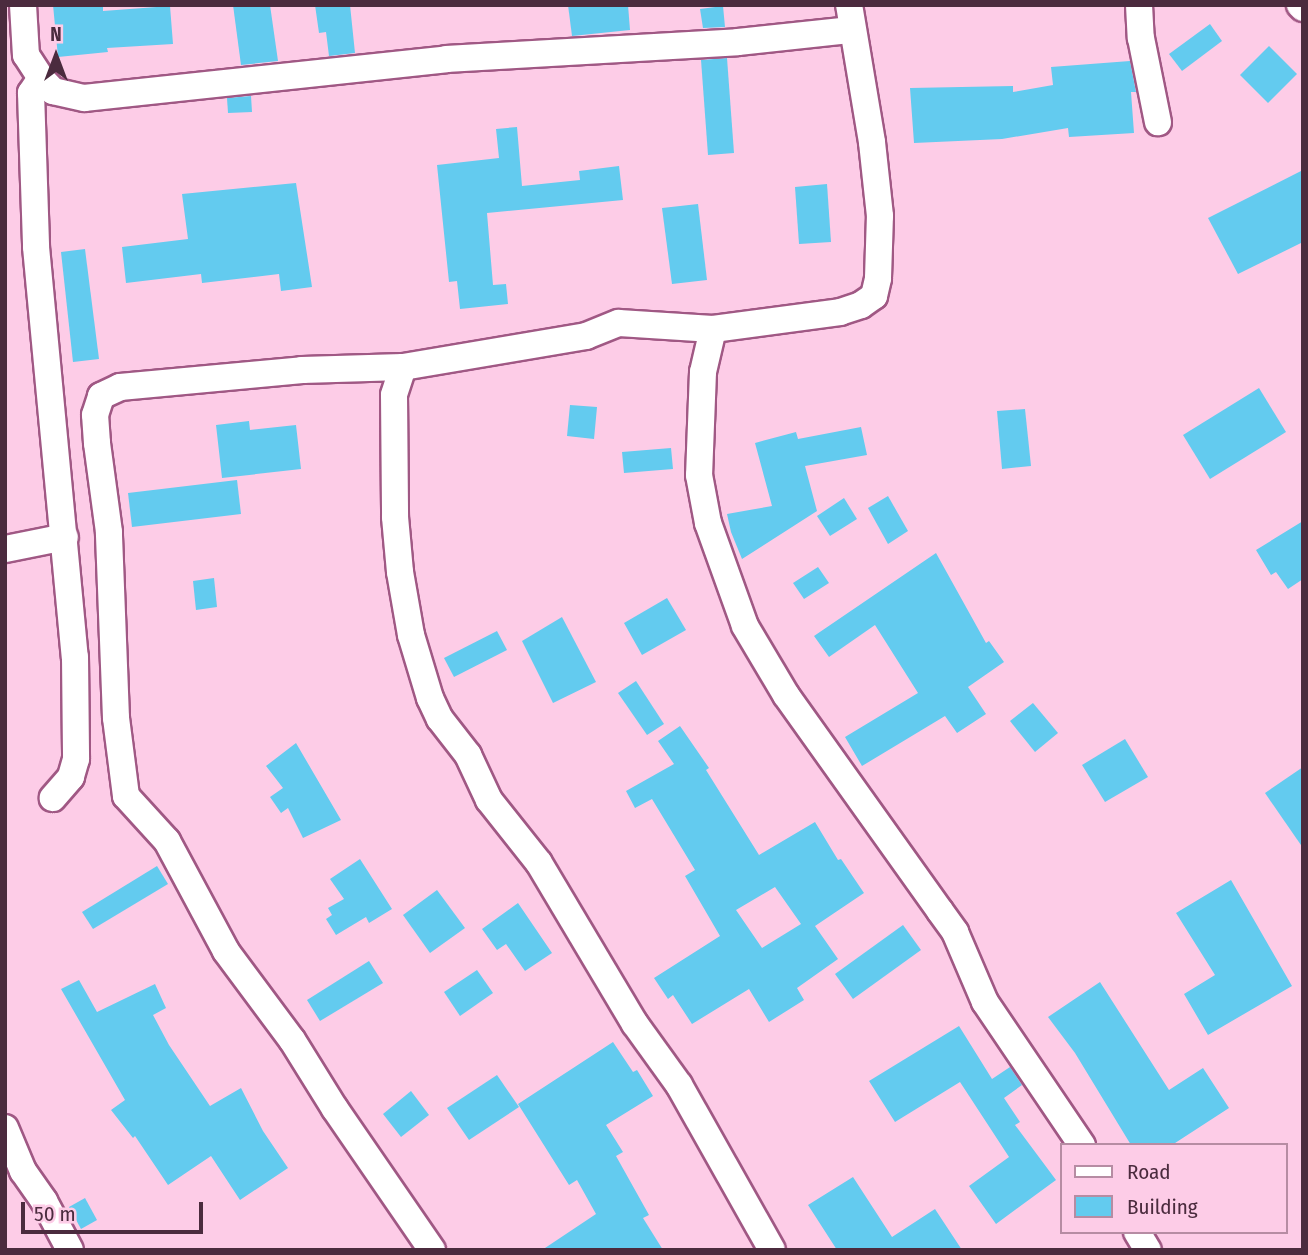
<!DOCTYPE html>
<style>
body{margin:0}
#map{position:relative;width:1308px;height:1255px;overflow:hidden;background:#fdcce7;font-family:"Fira Sans Condensed",sans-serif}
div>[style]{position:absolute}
.building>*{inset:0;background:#63cbef}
.roads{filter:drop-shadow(2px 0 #a05884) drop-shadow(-2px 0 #a05884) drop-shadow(0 2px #a05884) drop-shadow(0 -2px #a05884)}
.minor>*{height:26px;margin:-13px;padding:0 13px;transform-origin:13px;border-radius:13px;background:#fff}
span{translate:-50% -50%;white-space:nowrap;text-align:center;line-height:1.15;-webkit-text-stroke:6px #fdcce7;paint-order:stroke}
.frame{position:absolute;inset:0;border:7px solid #4b2b3e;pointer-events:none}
.legend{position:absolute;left:1060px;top:1143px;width:228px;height:91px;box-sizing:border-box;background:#fdcce7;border:2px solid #b68ca3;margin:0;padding:9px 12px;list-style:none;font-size:21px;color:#4b2b3e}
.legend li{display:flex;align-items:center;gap:14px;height:35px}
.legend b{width:35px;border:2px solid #b68ca3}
.north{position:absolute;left:21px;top:21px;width:70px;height:70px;-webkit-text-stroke:5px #fdcce7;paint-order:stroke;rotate:0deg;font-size:19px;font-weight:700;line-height:28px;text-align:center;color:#4b2b3e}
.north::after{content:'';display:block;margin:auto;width:24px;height:32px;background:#4b2b3e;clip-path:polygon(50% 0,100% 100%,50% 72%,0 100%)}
.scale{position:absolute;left:21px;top:1202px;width:182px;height:32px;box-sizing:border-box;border:4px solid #4b2b3e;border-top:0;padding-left:9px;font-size:21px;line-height:24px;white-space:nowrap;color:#4b2b3e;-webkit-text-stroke:5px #fdcce7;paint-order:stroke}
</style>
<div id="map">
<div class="building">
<div style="clip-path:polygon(53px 5px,103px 5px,103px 11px,170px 6px,173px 44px,107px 48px,108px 52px,58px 57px)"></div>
<div style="clip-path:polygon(233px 5px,270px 5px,278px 61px,241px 65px)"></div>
<div style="clip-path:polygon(315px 5px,350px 5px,355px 53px,329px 56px,326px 32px,319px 33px)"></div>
<div style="clip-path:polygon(568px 5px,628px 5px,630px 30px,572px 36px)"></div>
<div style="clip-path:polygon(723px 6px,725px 27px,703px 28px,700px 9px)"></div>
<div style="clip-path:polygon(1210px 24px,1222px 41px,1182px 71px,1169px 54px)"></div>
<div style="clip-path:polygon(1269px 46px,1297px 74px,1268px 103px,1240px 75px)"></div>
<div style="clip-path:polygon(727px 58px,734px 153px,708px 155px,701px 60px)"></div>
<div style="clip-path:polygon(1130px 61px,1136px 92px,1131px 92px,1134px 133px,1069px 137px,1068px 128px,1002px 139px,914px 143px,910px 88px,1013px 86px,1013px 92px,1053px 85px,1051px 67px)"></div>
<div style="clip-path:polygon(251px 96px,252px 112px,228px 113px,227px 98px)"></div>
<div style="clip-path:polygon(517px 127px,522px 186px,580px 180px,579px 171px,619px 166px,623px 200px,487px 213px,493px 285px,506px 284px,508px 304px,460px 309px,457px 281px,449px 282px,437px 165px,499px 158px,496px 129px)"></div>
<div style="clip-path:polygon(1303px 170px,1303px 242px,1238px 274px,1208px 218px)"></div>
<div style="clip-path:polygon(296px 183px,312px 287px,281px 291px,279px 274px,202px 283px,201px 274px,126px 283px,122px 247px,188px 239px,182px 194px)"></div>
<div style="clip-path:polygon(827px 184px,831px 242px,799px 244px,795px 187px)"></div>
<div style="clip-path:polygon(698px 204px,707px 280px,672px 284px,662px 208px)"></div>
<div style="clip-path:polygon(85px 249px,99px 359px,73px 362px,61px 252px)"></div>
<div style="clip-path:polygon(1259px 388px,1286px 432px,1210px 479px,1183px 435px)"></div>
<div style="clip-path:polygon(570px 405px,597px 407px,594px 439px,567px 436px)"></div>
<div style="clip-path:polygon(1025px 409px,1031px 466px,1002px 469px,997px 411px)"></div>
<div style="clip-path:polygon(249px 421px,250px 430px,296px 425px,301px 469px,222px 478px,216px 425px)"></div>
<div style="clip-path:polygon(861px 427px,867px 455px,805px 466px,817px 511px,742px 559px,731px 532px,727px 514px,772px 506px,755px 443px,796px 432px,798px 439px)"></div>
<div style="clip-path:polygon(671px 448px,673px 469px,624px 473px,622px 452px)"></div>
<div style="clip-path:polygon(237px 480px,241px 514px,132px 527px,128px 493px)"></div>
<div style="clip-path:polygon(888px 496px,908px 531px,888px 544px,868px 508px)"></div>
<div style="clip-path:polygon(844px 498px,857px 519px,830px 536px,817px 516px)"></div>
<div style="clip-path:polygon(1303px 521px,1303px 579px,1288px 589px,1276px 572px,1271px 575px,1256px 550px)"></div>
<div style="clip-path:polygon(936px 553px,986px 643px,989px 641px,1004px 662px,968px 687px,986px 714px,957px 733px,945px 716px,862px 766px,845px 737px,918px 693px,875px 625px,829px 657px,814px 636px)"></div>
<div style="clip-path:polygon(818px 567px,829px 583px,804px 599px,793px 583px)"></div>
<div style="clip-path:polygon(214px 578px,217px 607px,196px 610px,193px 581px)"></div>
<div style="clip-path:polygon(667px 598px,686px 630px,642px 655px,624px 623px)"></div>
<div style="clip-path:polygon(562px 617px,596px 682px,553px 703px,522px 641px)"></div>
<div style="clip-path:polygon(497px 631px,507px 650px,454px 677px,444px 658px)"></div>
<div style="clip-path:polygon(636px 681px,664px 724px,647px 735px,618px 693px)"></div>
<div style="clip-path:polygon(1033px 703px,1058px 733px,1035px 752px,1010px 721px)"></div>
<div style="clip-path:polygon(evenodd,680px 726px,709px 768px,706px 770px,759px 855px,815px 822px,838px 860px,841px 859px,864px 893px,815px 926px,838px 959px,797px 988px,804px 1000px,769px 1022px,749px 989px,692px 1024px,673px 995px,668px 999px,654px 978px,720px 936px,685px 876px,695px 870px,652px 799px,635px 808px,626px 791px,674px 764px,658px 741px,680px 726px,775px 887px,801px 924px,762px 948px,736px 910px,775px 887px)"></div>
<div style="clip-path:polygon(1125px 739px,1148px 777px,1105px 802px,1082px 765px)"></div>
<div style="clip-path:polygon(296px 743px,341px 820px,303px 838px,288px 808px,281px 813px,270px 797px,283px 788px,266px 766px)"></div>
<div style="clip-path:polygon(1303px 767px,1303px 848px,1265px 793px)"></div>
<div style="clip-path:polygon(360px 859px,392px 909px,369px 923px,366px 917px,336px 935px,326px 919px,332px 915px,328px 908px,344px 899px,330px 879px)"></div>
<div style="clip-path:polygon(157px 866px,168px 884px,93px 929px,82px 912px)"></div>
<div style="clip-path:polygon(1231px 880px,1292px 986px,1208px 1035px,1184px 994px,1215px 975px,1176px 913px)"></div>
<div style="clip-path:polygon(437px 890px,465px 928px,430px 953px,403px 915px)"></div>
<div style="clip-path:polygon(518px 903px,552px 953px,525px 971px,506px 944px,497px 950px,482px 929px)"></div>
<div style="clip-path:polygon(903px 925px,921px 950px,853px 999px,835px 974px)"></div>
<div style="clip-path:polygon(369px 961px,383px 983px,320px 1021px,307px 1000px)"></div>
<div style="clip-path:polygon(477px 970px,493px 993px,460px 1016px,444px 992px)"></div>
<div style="clip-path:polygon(79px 980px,97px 1012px,155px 984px,166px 1008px,153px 1015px,169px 1045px,210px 1106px,241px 1088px,263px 1131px,288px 1168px,240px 1200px,211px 1156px,168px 1185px,135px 1136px,133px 1138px,111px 1110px,125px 1100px,61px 989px)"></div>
<div style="clip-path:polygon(1100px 982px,1169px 1090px,1203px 1068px,1229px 1108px,1172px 1145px,1131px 1145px,1075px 1053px,1048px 1017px)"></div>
<div style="clip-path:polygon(959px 1026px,992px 1079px,1010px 1067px,1022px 1085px,1004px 1098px,1020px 1122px,1015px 1125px,1056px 1180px,996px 1224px,969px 1186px,1009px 1157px,960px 1082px,895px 1122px,869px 1081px)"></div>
<div style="clip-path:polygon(613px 1042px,633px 1072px,637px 1070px,653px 1096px,606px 1125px,623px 1152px,616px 1156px,649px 1215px,643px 1218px,663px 1250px,542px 1250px,596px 1214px,577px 1180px,569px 1185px,518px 1104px)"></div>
<div style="clip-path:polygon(497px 1075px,519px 1107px,469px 1140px,447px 1108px)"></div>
<div style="clip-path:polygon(411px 1091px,429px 1115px,401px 1137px,383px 1114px)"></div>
<div style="clip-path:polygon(853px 1177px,892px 1237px,935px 1209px,962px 1250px,837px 1250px,808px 1205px)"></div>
<div style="clip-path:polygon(85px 1198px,97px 1220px,81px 1229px,69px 1207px)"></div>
</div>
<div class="roads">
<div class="minor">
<div style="left:23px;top:5px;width:50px;rotate:86.6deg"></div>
<div style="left:26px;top:55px;width:27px;rotate:57deg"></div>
<div style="left:41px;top:78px;width:18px;rotate:47deg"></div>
<div style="left:53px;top:91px;width:32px;rotate:13deg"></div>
<div style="left:84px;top:98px;width:364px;rotate:-6.1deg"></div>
<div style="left:446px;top:59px;width:292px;rotate:-3.3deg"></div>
<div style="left:738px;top:42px;width:114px;rotate:-6.1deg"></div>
<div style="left:1139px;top:5px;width:33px;rotate:87deg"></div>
<div style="left:1141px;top:38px;width:86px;rotate:78.6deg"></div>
<div style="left:1300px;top:5px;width:4px;rotate:45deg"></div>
<div style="left:41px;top:78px;width:18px;rotate:124deg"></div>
<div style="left:31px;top:93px;width:154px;rotate:88.1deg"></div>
<div style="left:36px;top:247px;width:412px;rotate:84.6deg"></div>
<div style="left:75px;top:657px;width:102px;rotate:89.4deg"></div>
<div style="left:76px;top:759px;width:19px;rotate:106deg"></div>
<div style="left:71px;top:777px;width:28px;rotate:131deg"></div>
<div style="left:713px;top:329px;width:44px;rotate:103.1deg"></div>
<div style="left:703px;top:372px;width:103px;rotate:92.2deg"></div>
<div style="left:699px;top:475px;width:49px;rotate:79.4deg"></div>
<div style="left:708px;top:523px;width:109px;rotate:70.2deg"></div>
<div style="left:745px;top:626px;width:80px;rotate:59.3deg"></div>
<div style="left:786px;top:695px;width:265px;rotate:54.5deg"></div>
<div style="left:940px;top:911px;width:26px;rotate:54deg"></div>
<div style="left:955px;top:932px;width:76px;rotate:66.8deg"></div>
<div style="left:985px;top:1002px;width:173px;rotate:55.9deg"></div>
<div style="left:403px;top:367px;width:29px;rotate:108deg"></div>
<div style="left:394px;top:395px;width:122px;rotate:89.5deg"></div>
<div style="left:395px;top:517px;width:55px;rotate:84.8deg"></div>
<div style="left:400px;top:572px;width:64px;rotate:80.1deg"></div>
<div style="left:411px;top:635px;width:66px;rotate:73.2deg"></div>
<div style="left:430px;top:698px;width:23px;rotate:65deg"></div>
<div style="left:440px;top:719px;width:46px;rotate:52.1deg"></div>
<div style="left:468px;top:755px;width:50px;rotate:65deg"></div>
<div style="left:489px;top:800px;width:80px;rotate:51.6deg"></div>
<div style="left:539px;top:863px;width:187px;rotate:59.2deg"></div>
<div style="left:635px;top:1024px;width:75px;rotate:54.2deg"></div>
<div style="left:679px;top:1085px;width:189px;rotate:60.6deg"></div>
<div style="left:5px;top:549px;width:61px;rotate:-11.3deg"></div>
<div style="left:5px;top:1128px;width:47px;rotate:67.3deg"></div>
<div style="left:23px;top:1171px;width:37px;rotate:55deg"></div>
<div style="left:44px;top:1201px;width:55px;rotate:62deg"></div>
<div style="left:1137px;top:1232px;width:21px;rotate:59deg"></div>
<div style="left:432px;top:1250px;width:171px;rotate:-124.5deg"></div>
<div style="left:335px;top:1109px;width:81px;rotate:-121.9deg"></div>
<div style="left:292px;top:1040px;width:111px;rotate:-126.6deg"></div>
<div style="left:226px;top:951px;width:125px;rotate:-118.2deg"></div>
<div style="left:167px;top:841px;width:61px;rotate:-132.3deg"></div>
<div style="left:126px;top:796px;width:79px;rotate:-97.3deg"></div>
<div style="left:116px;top:718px;width:186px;rotate:-92.2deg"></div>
<div style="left:109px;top:532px;width:90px;rotate:-97.7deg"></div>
<div style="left:97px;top:443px;width:28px;rotate:-94deg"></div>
<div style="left:95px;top:415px;width:20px;rotate:-72deg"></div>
<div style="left:101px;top:396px;width:21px;rotate:-25deg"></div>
<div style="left:120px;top:387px;width:183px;rotate:-5.3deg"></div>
<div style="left:302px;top:370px;width:101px;rotate:-1.7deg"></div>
<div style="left:403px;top:367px;width:186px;rotate:-9.6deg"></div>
<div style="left:586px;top:336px;width:35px;rotate:-22deg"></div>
<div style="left:619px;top:323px;width:94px;rotate:3.7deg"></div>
<div style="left:713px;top:329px;width:128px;rotate:-7.6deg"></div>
<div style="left:840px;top:312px;width:22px;rotate:-18deg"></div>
<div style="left:861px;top:305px;width:16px;rotate:-35deg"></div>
<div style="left:874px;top:296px;width:18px;rotate:-77deg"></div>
<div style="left:878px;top:278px;width:62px;rotate:-88.2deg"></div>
<div style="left:880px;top:216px;width:74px;rotate:-96.2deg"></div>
<div style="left:872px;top:142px;width:139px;rotate:-99.5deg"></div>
</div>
</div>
<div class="frame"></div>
<ul class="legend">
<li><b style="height:9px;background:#fff"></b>Road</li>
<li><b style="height:19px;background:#63cbef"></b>Building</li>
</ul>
<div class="north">N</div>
<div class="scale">50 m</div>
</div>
